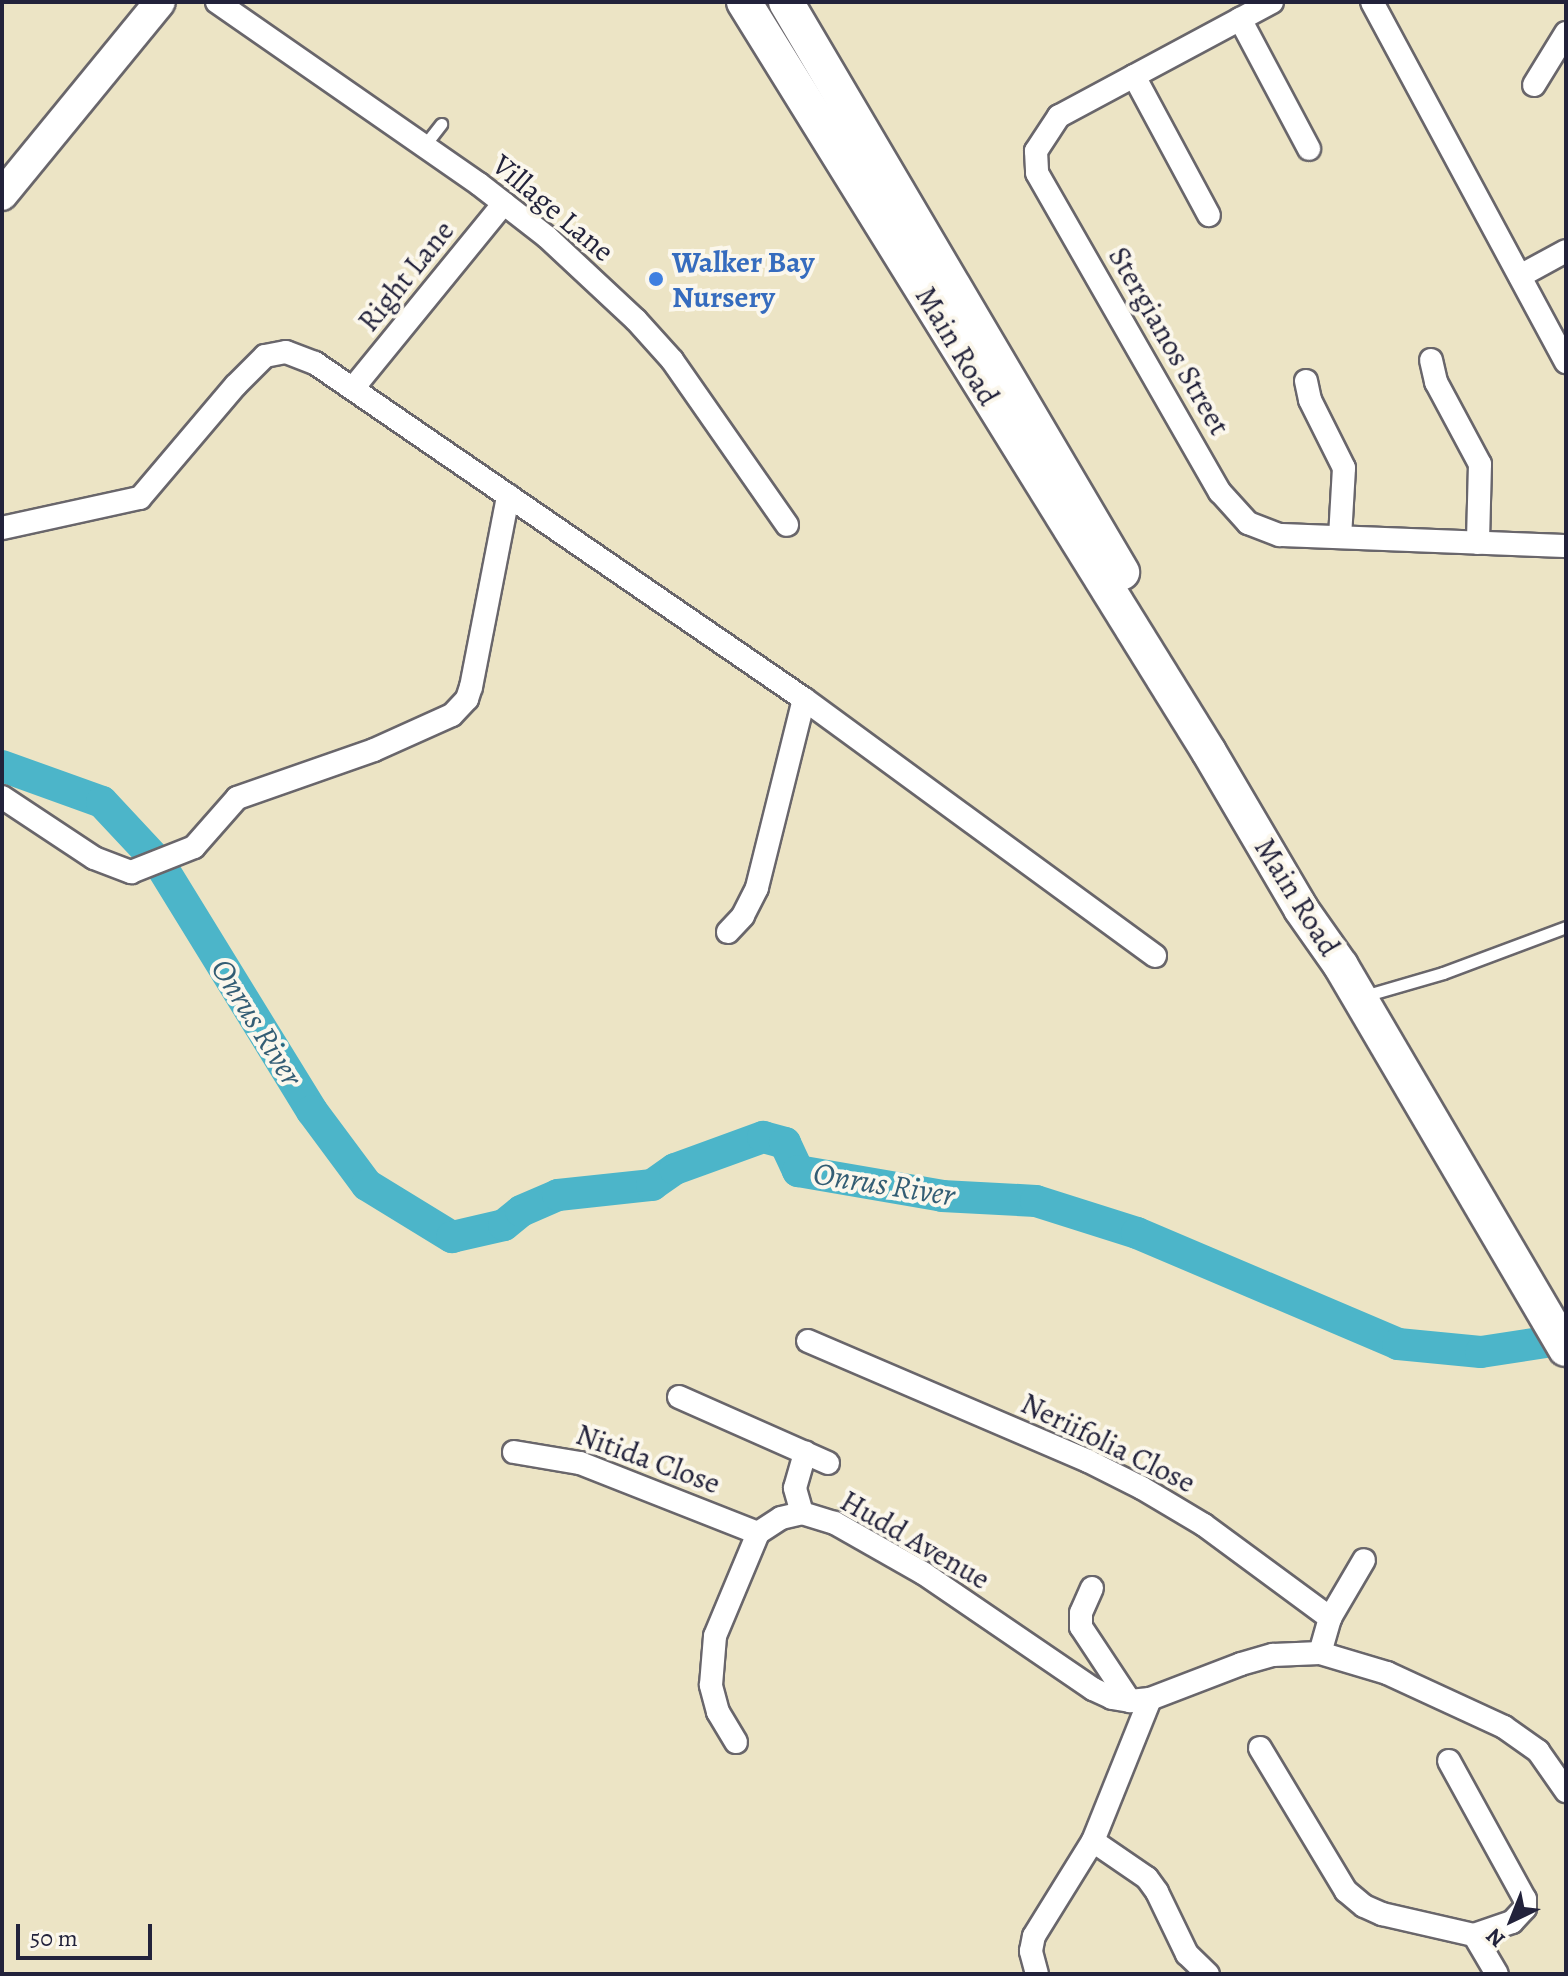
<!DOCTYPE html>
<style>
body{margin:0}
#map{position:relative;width:1568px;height:1976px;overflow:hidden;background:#ece4c5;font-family:Alegreya,serif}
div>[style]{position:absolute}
.river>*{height:32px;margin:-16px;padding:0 16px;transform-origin:16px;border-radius:16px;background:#4cb5c9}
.roads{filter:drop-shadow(2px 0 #69666b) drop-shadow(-2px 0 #69666b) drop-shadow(0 2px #69666b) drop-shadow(0 -2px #69666b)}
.lane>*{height:11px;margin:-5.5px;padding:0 5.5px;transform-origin:5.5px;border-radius:5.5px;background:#fff}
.street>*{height:22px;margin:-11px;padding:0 11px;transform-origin:11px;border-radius:11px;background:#fff}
.secondary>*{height:30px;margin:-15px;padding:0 15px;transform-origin:15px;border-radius:15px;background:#fff}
.primary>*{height:34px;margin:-17px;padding:0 17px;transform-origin:17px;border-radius:17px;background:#fff}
.dots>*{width:22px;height:22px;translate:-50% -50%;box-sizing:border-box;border:4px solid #fbf7ec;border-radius:50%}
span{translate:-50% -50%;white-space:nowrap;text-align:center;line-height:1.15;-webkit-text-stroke:8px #fbf7ec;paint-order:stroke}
.street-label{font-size:30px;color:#22223b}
.shop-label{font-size:30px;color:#366cbe;font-weight:700}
.left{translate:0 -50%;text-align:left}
.water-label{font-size:32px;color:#335d74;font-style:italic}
.frame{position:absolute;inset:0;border:4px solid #22223b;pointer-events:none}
.north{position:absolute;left:1472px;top:1880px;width:80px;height:80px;-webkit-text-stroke:6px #fbf7ec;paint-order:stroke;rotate:223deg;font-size:22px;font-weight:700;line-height:32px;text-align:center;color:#22223b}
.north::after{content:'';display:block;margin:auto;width:28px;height:36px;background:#22223b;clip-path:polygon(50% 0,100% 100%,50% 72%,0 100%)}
.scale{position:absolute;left:16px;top:1924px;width:136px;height:36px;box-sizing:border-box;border:4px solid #22223b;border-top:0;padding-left:10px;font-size:24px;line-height:28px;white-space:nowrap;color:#22223b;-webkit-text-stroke:6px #fbf7ec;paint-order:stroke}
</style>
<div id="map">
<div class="river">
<div style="left:2px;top:766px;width:106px;rotate:19.8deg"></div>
<div style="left:102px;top:802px;width:85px;rotate:46.9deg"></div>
<div style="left:160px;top:864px;width:290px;rotate:58.4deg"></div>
<div style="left:312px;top:1111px;width:92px;rotate:53.4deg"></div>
<div style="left:367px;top:1185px;width:100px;rotate:31.5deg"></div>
<div style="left:452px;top:1237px;width:53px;rotate:-13deg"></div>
<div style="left:504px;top:1225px;width:22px;rotate:-39deg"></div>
<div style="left:521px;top:1211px;width:40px;rotate:-23.4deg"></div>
<div style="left:558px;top:1195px;width:95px;rotate:-6.1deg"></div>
<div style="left:652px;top:1185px;width:28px;rotate:-35deg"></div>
<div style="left:675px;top:1169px;width:94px;rotate:-20deg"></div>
<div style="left:763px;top:1137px;width:23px;rotate:15deg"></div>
<div style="left:785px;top:1143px;width:31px;rotate:65deg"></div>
<div style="left:798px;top:1171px;width:146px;rotate:9.8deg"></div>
<div style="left:942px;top:1196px;width:94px;rotate:3deg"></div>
<div style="left:1036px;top:1201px;width:106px;rotate:17.6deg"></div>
<div style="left:1137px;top:1233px;width:284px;rotate:23deg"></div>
<div style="left:1398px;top:1344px;width:83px;rotate:5.5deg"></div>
<div style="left:1481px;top:1352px;width:86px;rotate:-8.7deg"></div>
</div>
<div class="roads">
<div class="lane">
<div style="left:424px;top:146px;width:28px;rotate:-52deg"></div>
<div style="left:1364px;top:996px;width:82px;rotate:-16.2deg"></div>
<div style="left:1443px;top:973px;width:131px;rotate:-20.5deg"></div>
</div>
<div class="street">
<div style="left:217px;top:2px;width:319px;rotate:34.8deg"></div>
<div style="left:479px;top:184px;width:86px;rotate:37.9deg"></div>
<div style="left:547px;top:237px;width:122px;rotate:43deg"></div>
<div style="left:636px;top:320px;width:54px;rotate:48deg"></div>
<div style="left:672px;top:360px;width:201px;rotate:55.1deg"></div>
<div style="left:1272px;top:2px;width:242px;rotate:151.8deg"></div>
<div style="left:1059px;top:116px;width:42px;rotate:123.3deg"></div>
<div style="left:1036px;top:151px;width:22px;rotate:87deg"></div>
<div style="left:1037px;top:173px;width:368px;rotate:60.2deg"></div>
<div style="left:1220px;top:492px;width:42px;rotate:47.9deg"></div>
<div style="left:1248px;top:523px;width:34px;rotate:21deg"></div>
<div style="left:1280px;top:535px;width:286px;rotate:2.2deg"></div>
<div style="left:1372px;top:2px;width:409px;rotate:61.7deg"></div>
<div style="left:1240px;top:19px;width:147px;rotate:62deg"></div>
<div style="left:1134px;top:76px;width:158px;rotate:61.7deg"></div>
<div style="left:1534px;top:85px;width:61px;rotate:-58.4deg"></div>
<div style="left:1520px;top:276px;width:52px;rotate:-28.5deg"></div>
<div style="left:1431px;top:360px;width:23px;rotate:77deg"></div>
<div style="left:1436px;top:382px;width:93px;rotate:61.8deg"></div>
<div style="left:1480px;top:464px;width:79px;rotate:91.5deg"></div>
<div style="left:1306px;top:381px;width:19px;rotate:78deg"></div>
<div style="left:1310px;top:400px;width:76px;rotate:63.4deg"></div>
<div style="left:1344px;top:468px;width:69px;rotate:93.3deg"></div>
<div style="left:354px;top:387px;width:237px;rotate:-50.8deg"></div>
<div style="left:2px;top:528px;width:141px;rotate:-12.3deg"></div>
<div style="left:140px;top:498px;width:148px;rotate:-49.7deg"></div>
<div style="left:236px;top:385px;width:41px;rotate:-45deg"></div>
<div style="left:265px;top:356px;width:21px;rotate:-11deg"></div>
<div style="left:286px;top:352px;width:31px;rotate:21deg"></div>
<div style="left:315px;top:363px;width:593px;rotate:34.49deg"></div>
<div style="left:804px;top:699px;width:195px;rotate:104deg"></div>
<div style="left:757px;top:888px;width:31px;rotate:117deg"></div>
<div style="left:743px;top:916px;width:22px;rotate:133deg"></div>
<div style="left:804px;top:699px;width:435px;rotate:36.2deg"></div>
<div style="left:2px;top:797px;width:110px;rotate:33.5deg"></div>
<div style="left:94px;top:858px;width:40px;rotate:21deg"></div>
<div style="left:131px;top:872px;width:68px;rotate:-21.6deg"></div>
<div style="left:194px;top:847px;width:65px;rotate:-48.7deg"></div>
<div style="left:237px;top:798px;width:145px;rotate:-19.3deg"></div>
<div style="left:374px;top:750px;width:85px;rotate:-24.2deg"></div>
<div style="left:452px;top:715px;width:22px;rotate:-47deg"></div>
<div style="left:467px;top:699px;width:13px;rotate:-72deg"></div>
<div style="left:471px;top:687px;width:195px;rotate:-79deg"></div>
<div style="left:808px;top:1341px;width:305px;rotate:23.2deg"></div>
<div style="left:1088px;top:1461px;width:60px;rotate:26.6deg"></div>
<div style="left:1142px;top:1488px;width:72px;rotate:30.8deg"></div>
<div style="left:1204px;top:1525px;width:157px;rotate:36.4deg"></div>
<div style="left:679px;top:1397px;width:163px;rotate:23.9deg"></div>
<div style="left:514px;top:1452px;width:67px;rotate:9.5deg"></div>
<div style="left:580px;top:1463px;width:191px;rotate:21.5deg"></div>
<div style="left:802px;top:1513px;width:26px;rotate:-106deg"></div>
<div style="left:795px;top:1488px;width:37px;rotate:-74deg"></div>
<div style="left:1092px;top:1588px;width:27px;rotate:114deg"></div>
<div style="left:1081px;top:1613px;width:14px;rotate:90deg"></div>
<div style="left:1081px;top:1627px;width:89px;rotate:56.5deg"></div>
<div style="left:1320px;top:1653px;width:36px;rotate:-74deg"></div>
<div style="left:1330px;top:1618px;width:67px;rotate:-59.6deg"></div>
<div style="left:736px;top:1742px;width:35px;rotate:-121deg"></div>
<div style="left:718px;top:1712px;width:28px;rotate:-105deg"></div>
<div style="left:711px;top:1685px;width:49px;rotate:-85.3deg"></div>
<div style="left:715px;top:1636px;width:112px;rotate:-67.3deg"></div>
<div style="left:758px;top:1533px;width:27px;rotate:-33deg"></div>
<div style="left:781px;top:1518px;width:22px;rotate:-13deg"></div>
<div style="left:802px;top:1513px;width:34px;rotate:17deg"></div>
<div style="left:835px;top:1523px;width:101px;rotate:29.6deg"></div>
<div style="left:923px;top:1573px;width:206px;rotate:34.3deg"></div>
<div style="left:1093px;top:1689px;width:21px;rotate:25deg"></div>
<div style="left:1112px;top:1698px;width:18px;rotate:9deg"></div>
<div style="left:1130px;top:1701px;width:20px;rotate:-6deg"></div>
<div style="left:1150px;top:1699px;width:97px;rotate:-21deg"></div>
<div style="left:1241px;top:1664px;width:33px;rotate:-16deg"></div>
<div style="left:1273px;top:1655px;width:47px;rotate:-2.4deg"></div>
<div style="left:1320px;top:1653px;width:70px;rotate:16.6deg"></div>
<div style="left:1387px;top:1673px;width:129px;rotate:24.8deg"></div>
<div style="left:1504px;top:1727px;width:42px;rotate:35.2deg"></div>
<div style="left:1538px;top:1751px;width:49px;rotate:55deg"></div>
<div style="left:1260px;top:1748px;width:167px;rotate:59deg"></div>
<div style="left:1346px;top:1891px;width:23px;rotate:40deg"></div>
<div style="left:1364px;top:1906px;width:20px;rotate:24deg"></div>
<div style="left:1382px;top:1914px;width:94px;rotate:12.9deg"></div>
<div style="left:1474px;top:1935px;width:45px;rotate:59.5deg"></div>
<div style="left:1449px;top:1761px;width:158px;rotate:61.2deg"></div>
<div style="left:1525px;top:1899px;width:9px;rotate:90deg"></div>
<div style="left:1525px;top:1908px;width:19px;rotate:133deg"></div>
<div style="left:1512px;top:1922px;width:40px;rotate:161.1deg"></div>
<div style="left:1093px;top:1841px;width:65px;rotate:34.4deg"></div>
<div style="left:1147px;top:1878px;width:17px;rotate:54deg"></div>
<div style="left:1157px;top:1892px;width:69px;rotate:64.2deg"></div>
<div style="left:1187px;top:1954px;width:29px;rotate:44deg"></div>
<div style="left:1037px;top:1974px;width:24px;rotate:-105deg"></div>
<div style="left:1031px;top:1951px;width:15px;rotate:-79deg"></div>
<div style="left:1034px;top:1936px;width:112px;rotate:-58.2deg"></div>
<div style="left:1093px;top:1841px;width:153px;rotate:-68.1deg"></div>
</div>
<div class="secondary">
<div style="left:2px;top:195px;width:249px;rotate:-50.7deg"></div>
</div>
<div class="primary">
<div style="left:744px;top:2px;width:882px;rotate:58.2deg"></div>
<div style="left:1209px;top:752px;width:182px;rotate:59.6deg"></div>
<div style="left:1301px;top:909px;width:70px;rotate:54.9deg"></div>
<div style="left:1341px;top:966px;width:444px;rotate:59.6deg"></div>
<div style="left:786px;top:2px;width:662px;rotate:59.48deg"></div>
</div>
</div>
<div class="dots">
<div style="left:656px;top:279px;background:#3f7fe0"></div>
</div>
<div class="street-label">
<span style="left:553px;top:208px;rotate:40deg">Village Lane</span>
<span style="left:406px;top:276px;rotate:-51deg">Right Lane</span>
<span style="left:1169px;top:341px;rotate:60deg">Stergianos Street</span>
<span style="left:957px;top:346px;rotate:59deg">Main Road</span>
<span style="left:1297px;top:897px;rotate:58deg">Main Road</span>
<span style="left:1108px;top:1443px;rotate:26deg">Neriifolia Close</span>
<span style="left:648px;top:1459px;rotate:20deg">Nitida Close</span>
<span style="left:915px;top:1540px;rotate:30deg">Hudd Avenue</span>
</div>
<div class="shop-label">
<span class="left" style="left:672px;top:279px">Walker Bay<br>Nursery</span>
</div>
<div class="water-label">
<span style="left:257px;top:1022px;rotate:58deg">Onrus River</span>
<span style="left:884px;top:1184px;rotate:9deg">Onrus River</span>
</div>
<div class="frame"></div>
<div class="north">N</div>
<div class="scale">50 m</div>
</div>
